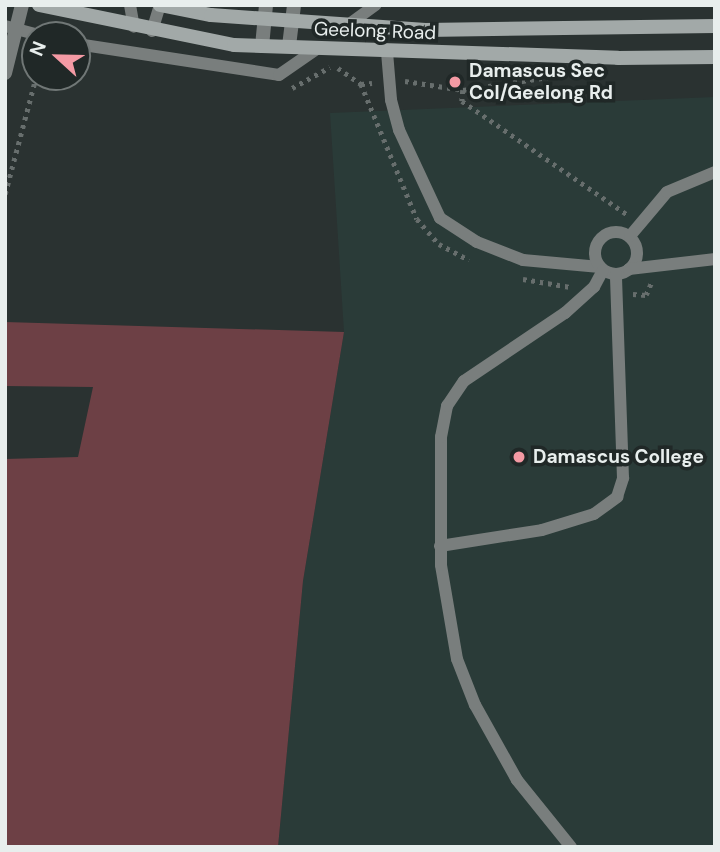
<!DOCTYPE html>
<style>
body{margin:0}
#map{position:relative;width:720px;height:852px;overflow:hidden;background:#2a3231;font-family:"DM Sans",sans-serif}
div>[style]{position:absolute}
.built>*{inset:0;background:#2a3b38}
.green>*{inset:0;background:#6d4045}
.path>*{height:4.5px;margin-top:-2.25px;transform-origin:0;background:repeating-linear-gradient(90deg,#676e6d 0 3.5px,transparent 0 8.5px)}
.lane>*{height:12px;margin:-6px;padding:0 6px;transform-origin:6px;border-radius:6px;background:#797e7d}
.lane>.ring{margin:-6px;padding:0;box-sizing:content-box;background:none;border:12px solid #797e7d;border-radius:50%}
.street>*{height:14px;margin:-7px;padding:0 7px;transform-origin:7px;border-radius:7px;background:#797e7d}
.secondary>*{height:14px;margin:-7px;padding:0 7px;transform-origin:7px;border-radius:7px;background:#a2a9a8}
.dots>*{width:19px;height:19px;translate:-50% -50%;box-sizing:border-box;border:4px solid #202827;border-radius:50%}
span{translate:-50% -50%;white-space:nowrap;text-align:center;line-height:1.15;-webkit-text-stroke:7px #202827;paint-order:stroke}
.street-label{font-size:19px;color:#e8eeed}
.poi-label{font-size:19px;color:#e8eeed;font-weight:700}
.left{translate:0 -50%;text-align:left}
.frame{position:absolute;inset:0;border:7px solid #e8eeed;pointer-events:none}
.north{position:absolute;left:21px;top:21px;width:70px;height:70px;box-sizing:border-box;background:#202827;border:2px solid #707776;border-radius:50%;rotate:292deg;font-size:19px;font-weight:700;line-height:28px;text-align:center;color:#e8eeed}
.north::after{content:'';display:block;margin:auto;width:24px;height:32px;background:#f49aa4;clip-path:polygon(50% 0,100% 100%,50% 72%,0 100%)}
</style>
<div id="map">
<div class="built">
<div style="clip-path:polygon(715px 97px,715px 847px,278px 847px,303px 581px,344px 332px,330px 113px)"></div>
</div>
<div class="green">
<div style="clip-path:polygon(5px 322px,344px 332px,303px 581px,278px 847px,5px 847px,5px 459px,78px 457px,93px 387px,5px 386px)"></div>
</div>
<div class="path">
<div style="left:338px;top:68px;width:28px;rotate:35deg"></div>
<div style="left:361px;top:84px;width:11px;rotate:-5deg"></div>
<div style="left:405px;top:81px;width:59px;rotate:8.8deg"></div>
<div style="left:463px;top:90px;width:93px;rotate:-8.7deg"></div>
<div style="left:361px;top:84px;width:146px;rotate:67.5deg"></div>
<div style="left:417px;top:219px;width:33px;rotate:49deg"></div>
<div style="left:439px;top:244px;width:34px;rotate:28deg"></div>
<div style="left:292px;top:88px;width:43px;rotate:-28.9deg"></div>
<div style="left:463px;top:90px;width:11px;rotate:95deg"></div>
<div style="left:462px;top:101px;width:201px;rotate:34.5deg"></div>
<div style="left:5px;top:194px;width:121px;rotate:-75.2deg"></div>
<div style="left:523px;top:279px;width:48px;rotate:9.7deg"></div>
<div style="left:633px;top:294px;width:13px;rotate:4deg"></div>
<div style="left:646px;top:295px;width:13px;rotate:-67deg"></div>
</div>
<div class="lane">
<div style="left:130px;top:5px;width:22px;rotate:80deg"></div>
<div style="left:348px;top:25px;width:34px;rotate:-36deg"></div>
<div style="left:5px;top:26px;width:35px;rotate:15deg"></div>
<div style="left:152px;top:31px;width:27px;rotate:-73deg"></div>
<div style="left:77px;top:44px;width:204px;rotate:8.7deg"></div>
<div style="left:279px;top:75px;width:47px;rotate:-34.7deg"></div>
<div style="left:387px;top:52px;width:48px;rotate:85.2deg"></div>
<div style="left:391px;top:100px;width:31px;rotate:75deg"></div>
<div style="left:399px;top:130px;width:97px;rotate:65deg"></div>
<div style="left:440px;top:218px;width:44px;rotate:33deg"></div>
<div style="left:477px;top:242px;width:49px;rotate:21.4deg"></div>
<div style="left:523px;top:260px;width:77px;rotate:5.2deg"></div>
<div class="ring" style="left:595px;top:232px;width:30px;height:30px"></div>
<div style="left:630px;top:236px;width:57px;rotate:-49.9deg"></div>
<div style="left:667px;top:192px;width:52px;rotate:-22.6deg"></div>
<div style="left:629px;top:269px;width:87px;rotate:-6.6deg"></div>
<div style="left:440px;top:546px;width:103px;rotate:-8.9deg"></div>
<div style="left:542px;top:530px;width:54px;rotate:-17.1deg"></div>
<div style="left:594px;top:514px;width:29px;rotate:-36deg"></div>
<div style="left:617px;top:497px;width:20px;rotate:-72deg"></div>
<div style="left:623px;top:478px;width:204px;rotate:-92deg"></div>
<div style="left:571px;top:847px;width:86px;rotate:-128.9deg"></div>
<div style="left:517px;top:780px;width:86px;rotate:-119.2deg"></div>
<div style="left:475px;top:705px;width:49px;rotate:-111.4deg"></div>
<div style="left:457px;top:659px;width:95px;rotate:-99.7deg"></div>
<div style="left:441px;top:565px;width:128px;rotate:-90deg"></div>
<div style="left:441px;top:437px;width:32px;rotate:-79deg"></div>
<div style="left:447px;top:406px;width:30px;rotate:-56deg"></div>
<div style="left:464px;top:381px;width:122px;rotate:-34deg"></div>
<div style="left:565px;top:313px;width:39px;rotate:-42deg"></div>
<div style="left:594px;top:287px;width:19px;rotate:-62deg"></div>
</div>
<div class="street">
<div style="left:262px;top:46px;width:41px;rotate:-84.4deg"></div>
<div style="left:289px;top:46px;width:41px;rotate:-83deg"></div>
<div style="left:5px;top:73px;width:70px;rotate:-76deg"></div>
</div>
<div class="secondary">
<div style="left:39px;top:5px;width:199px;rotate:11.6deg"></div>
<div style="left:234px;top:45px;width:384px;rotate:1.9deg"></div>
<div style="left:618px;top:58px;width:97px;rotate:-0.6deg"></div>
<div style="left:160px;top:5px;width:52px;rotate:11.1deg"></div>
<div style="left:211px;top:15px;width:215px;rotate:4deg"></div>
<div style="left:425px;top:30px;width:290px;rotate:-0.8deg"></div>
</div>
<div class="dots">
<div style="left:455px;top:82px;background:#f49aa4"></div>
<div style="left:519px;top:457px;background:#f49aa4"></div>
</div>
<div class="street-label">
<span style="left:375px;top:31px;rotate:2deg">Geelong Road</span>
</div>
<div class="poi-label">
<span class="left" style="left:469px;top:82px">Damascus Sec<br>Col/Geelong Rd</span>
<span class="left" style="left:533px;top:457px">Damascus College</span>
</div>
<div class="frame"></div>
<div class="north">N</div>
</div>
